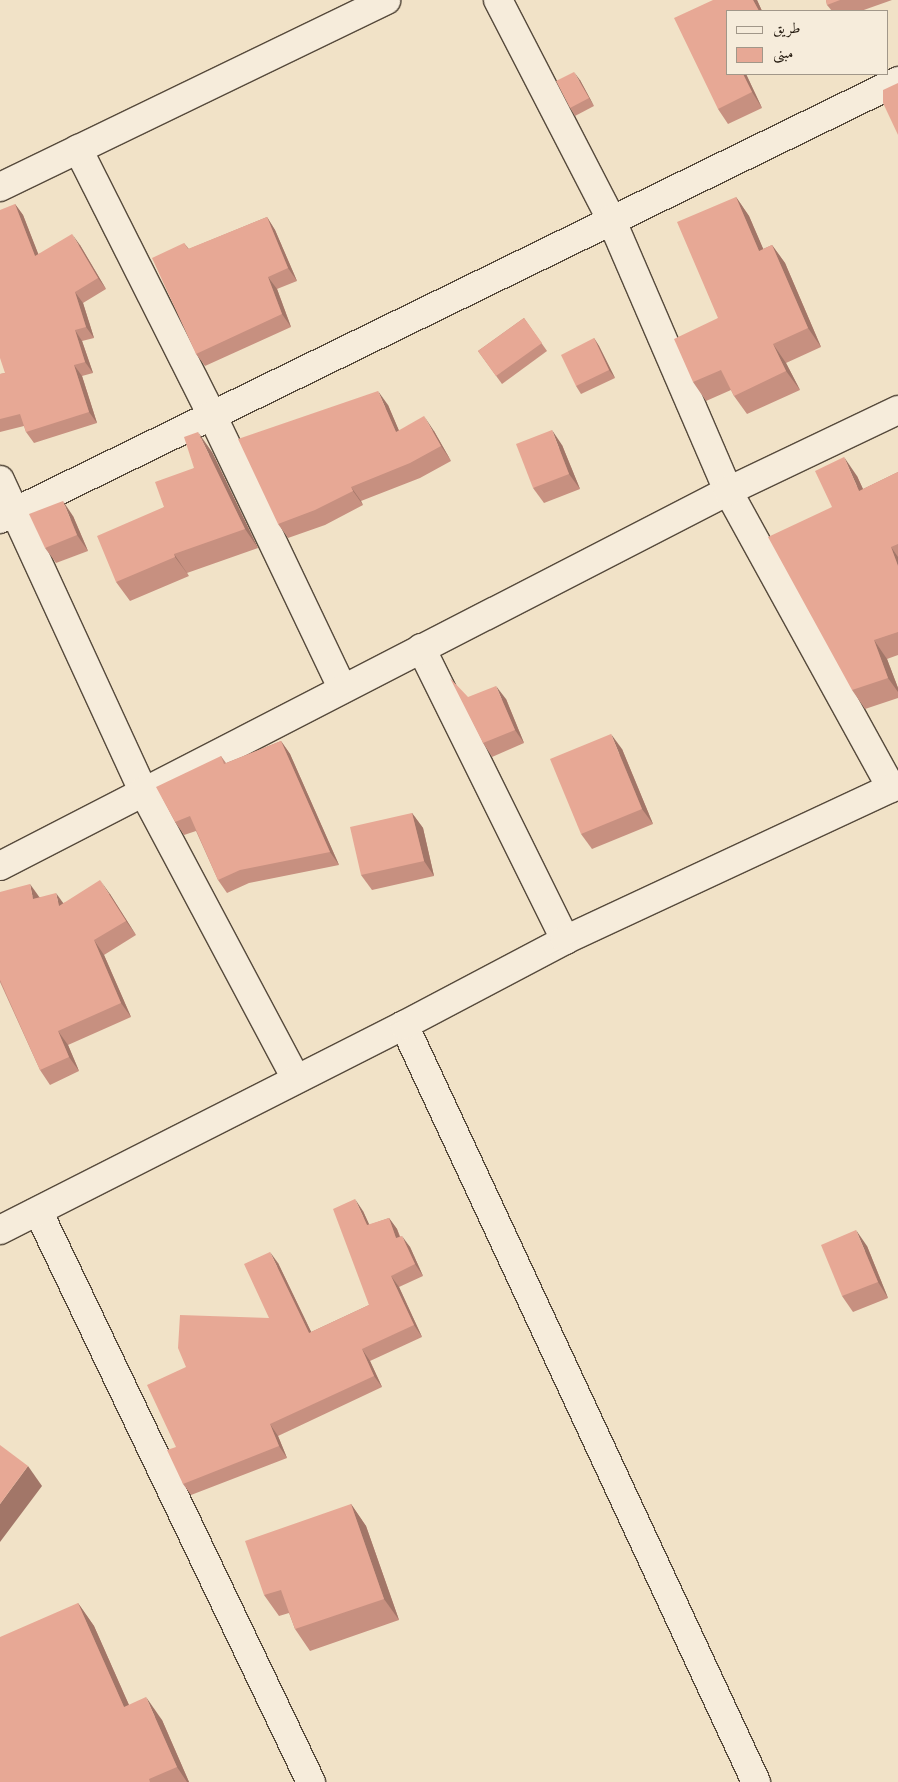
<!DOCTYPE html>
<meta charset="utf-8">
<style>
body{margin:0}
#map{position:relative;width:898px;height:1782px;overflow:hidden;background:#f1e2c7;font-family:"Libre Caslon Text",Amiri,serif}
div>[style]{position:absolute}
.roads{filter:drop-shadow(1px 0 #564a3c) drop-shadow(-1px 0 #564a3c) drop-shadow(0 1px #564a3c) drop-shadow(0 -1px #564a3c)}
.minor>*{height:28px;margin:-14px;padding:0 14px;transform-origin:14px;border-radius:14px;background:#f6ecdb}
.wall>*{inset:0;background:#c79080}
.shaded-wall>*{inset:0;background:#a27668}
.building>*{inset:0;background:#e7a895}
span{translate:-50% -50%;white-space:nowrap;text-align:center;line-height:1.15;-webkit-text-stroke:5px #f6ecdb;paint-order:stroke}
.legend{position:absolute;left:726px;top:10px;width:162px;height:65px;box-sizing:border-box;background:#f6ecdb;border:1px solid #a19789;margin:0;padding:6px 9px;list-style:none;font-size:15px;color:#22180d}
.legend li{display:flex;align-items:center;gap:10px;height:25px}
.legend b{width:25px;border:1px solid #a19789}
</style>
<div id="map">
<div class="roads">
<div class="minor">
<div style="left:498px;top:0;width:246px;rotate:62.7deg"></div>
<div style="left:611px;top:219px;width:296px;rotate:66.7deg"></div>
<div style="left:728px;top:491px;width:339px;rotate:61.2deg"></div>
<div style="left:78px;top:149px;width:298px;rotate:63.3deg"></div>
<div style="left:212px;top:415px;width:302px;rotate:64.5deg"></div>
<div style="left:0;top:187px;width:429px;rotate:-25.8deg"></div>
<div style="left:0;top:480px;width:342px;rotate:65.3deg"></div>
<div style="left:143px;top:791px;width:326px;rotate:62deg"></div>
<div style="left:0;top:519px;width:999px;rotate:-26deg"></div>
<div style="left:421px;top:648px;width:326px;rotate:63.7deg"></div>
<div style="left:0;top:866px;width:819px;rotate:-27.25deg"></div>
<div style="left:728px;top:491px;width:188px;rotate:-25.5deg"></div>
<div style="left:404px;top:1025px;width:835px;rotate:65.06deg"></div>
<div style="left:38px;top:1211px;width:633px;rotate:64.45deg"></div>
<div style="left:0;top:1230px;width:453px;rotate:-26.9deg"></div>
<div style="left:404px;top:1025px;width:182px;rotate:-27.8deg"></div>
<div style="left:565px;top:940px;width:367px;rotate:-25deg"></div>
</div>
</div>
<div class="wall">
<div style="clip-path:polygon(713px 0,757px 0,762px 11px,727px 11px,727px 74px,746px 74px,762px 108px,728px 124px,718px 109px)"></div>
<div style="clip-path:polygon(826px 0,892px 0,861px 11px,832px 11px,827px 5px)"></div>
<div style="clip-path:polygon(580px 80px,594px 106px,575px 116px,570px 108px)"></div>
<div style="clip-path:polygon(736px 197px,749px 216px,763px 249px,772px 245px,785px 263px,821px 347px,786px 363px,800px 390px,747px 414px,734px 396px,731px 390px,706px 401px,693px 382px,718px 318px)"></div>
<div style="clip-path:polygon(15px 204px,23px 215px,38px 254px,80px 245px,106px 289px,83px 303px,94px 338px,82px 341px,93px 373px,82px 376px,97px 423px,34px 443px,26px 432px,24px 426px,0 432px,0 374px,5px 373px)"></div>
<div style="clip-path:polygon(267px 217px,275px 230px,297px 281px,277px 289px,291px 327px,205px 366px,196px 354px,184px 243px,189px 249px)"></div>
<div style="clip-path:polygon(524px 318px,547px 351px,502px 384px,478px 351px)"></div>
<div style="clip-path:polygon(594px 338px,599px 346px,615px 378px,581px 394px,576px 386px)"></div>
<div style="clip-path:polygon(388px 405px,399px 431px,434px 431px,451px 461px,420px 478px,361px 501px,363px 505px,325px 525px,288px 538px,278px 524px)"></div>
<div style="clip-path:polygon(562px 445px,580px 489px,544px 503px,533px 488px)"></div>
<div style="clip-path:polygon(212px 452px,258px 548px,187px 573px,189px 576px,130px 601px,116px 582px,164px 507px,194px 468px)"></div>
<div style="clip-path:polygon(898px 472px,898px 655px,887px 659px,898px 688px,898px 698px,865px 709px,852px 690px,857px 476px,863px 489px)"></div>
<div style="clip-path:polygon(73px 516px,88px 551px,56px 563px,45px 548px)"></div>
<div style="clip-path:polygon(468px 697px,506px 699px,524px 743px,492px 757px,483px 743px)"></div>
<div style="clip-path:polygon(281px 741px,290px 754px,339px 865px,249px 883px,227px 893px,218px 880px,196px 831px,184px 835px,175px 822px,221px 756px,226px 763px)"></div>
<div style="clip-path:polygon(622px 749px,653px 824px,592px 849px,581px 834px)"></div>
<div style="clip-path:polygon(412px 813px,423px 828px,434px 876px,372px 890px,361px 875px)"></div>
<div style="clip-path:polygon(0 892px,39px 897px,63px 903px,110px 894px,136px 935px,104px 955px,131px 1017px,68px 1045px,79px 1071px,50px 1085px,40px 1070px,0 982px)"></div>
<div style="clip-path:polygon(363px 1211px,369px 1225px,389px 1218px,397px 1229px,400px 1236px,410px 1247px,423px 1276px,399px 1287px,422px 1337px,370px 1361px,382px 1387px,278px 1436px,287px 1458px,191px 1495px,183px 1484px,176px 1447px,186px 1367px,269px 1318px,278px 1263px,311px 1332px,369px 1305px)"></div>
<div style="clip-path:polygon(867px 1246px,888px 1298px,853px 1312px,842px 1296px)"></div>
<div style="clip-path:polygon(351px 1504px,366px 1526px,399px 1620px,310px 1651px,295px 1629px,289px 1613px,279px 1616px,264px 1595px)"></div>
<div style="clip-path:polygon(78px 1603px,94px 1626px,129px 1705px,162px 1720px,189px 1782px,0 1782px)"></div>
</div>
<div class="shaded-wall">
<div style="clip-path:polygon(753px 0,757px 0,762px 11px,759px 11px)"></div>
<div style="clip-path:polygon(574px 72px,580px 80px,594px 106px,589px 98px)"></div>
<div style="clip-path:polygon(743px 74px,746px 74px,762px 108px,752px 92px)"></div>
<div style="clip-path:polygon(736px 197px,749px 216px,772px 269px,759px 251px)"></div>
<div style="clip-path:polygon(15px 204px,23px 215px,43px 266px,35px 256px)"></div>
<div style="clip-path:polygon(267px 217px,275px 230px,297px 281px,288px 268px)"></div>
<div style="clip-path:polygon(72px 234px,80px 245px,106px 289px,98px 278px)"></div>
<div style="clip-path:polygon(772px 245px,785px 263px,821px 347px,808px 328px)"></div>
<div style="clip-path:polygon(268px 277px,277px 289px,291px 327px,282px 314px)"></div>
<div style="clip-path:polygon(75px 292px,83px 303px,94px 338px,86px 327px)"></div>
<div style="clip-path:polygon(75px 330px,82px 341px,93px 373px,85px 362px)"></div>
<div style="clip-path:polygon(594px 338px,599px 346px,615px 378px,609px 370px)"></div>
<div style="clip-path:polygon(773px 344px,786px 363px,800px 390px,786px 371px)"></div>
<div style="clip-path:polygon(74px 365px,82px 376px,97px 423px,89px 412px)"></div>
<div style="clip-path:polygon(378px 391px,388px 405px,406px 447px,396px 432px)"></div>
<div style="clip-path:polygon(424px 416px,434px 431px,451px 461px,441px 446px)"></div>
<div style="clip-path:polygon(552px 430px,562px 445px,580px 489px,569px 474px)"></div>
<div style="clip-path:polygon(198px 432px,212px 452px,258px 548px,245px 529px)"></div>
<div style="clip-path:polygon(844px 457px,857px 476px,872px 509px,859px 491px)"></div>
<div style="clip-path:polygon(351px 487px,361px 501px,363px 505px,353px 491px)"></div>
<div style="clip-path:polygon(63px 501px,73px 516px,88px 551px,77px 535px)"></div>
<div style="clip-path:polygon(891px 547px,898px 557px,898px 566px)"></div>
<div style="clip-path:polygon(174px 554px,187px 573px,189px 576px,175px 557px)"></div>
<div style="clip-path:polygon(874px 640px,887px 659px,898px 688px,898px 692px,888px 678px)"></div>
<div style="clip-path:polygon(496px 686px,506px 699px,524px 743px,515px 730px)"></div>
<div style="clip-path:polygon(611px 734px,622px 749px,653px 824px,642px 809px)"></div>
<div style="clip-path:polygon(281px 741px,290px 754px,339px 865px,330px 852px)"></div>
<div style="clip-path:polygon(412px 813px,423px 828px,434px 876px,424px 861px)"></div>
<div style="clip-path:polygon(100px 880px,110px 894px,136px 935px,126px 921px)"></div>
<div style="clip-path:polygon(30px 884px,40px 898px,33px 899px)"></div>
<div style="clip-path:polygon(56px 893px,66px 907px,59px 906px)"></div>
<div style="clip-path:polygon(94px 940px,104px 955px,131px 1017px,121px 1003px)"></div>
<div style="clip-path:polygon(58px 1031px,68px 1045px,79px 1071px,69px 1057px)"></div>
<div style="clip-path:polygon(355px 1199px,363px 1211px,375px 1237px,367px 1225px)"></div>
<div style="clip-path:polygon(389px 1218px,397px 1229px,404px 1250px,396px 1238px)"></div>
<div style="clip-path:polygon(856px 1230px,867px 1246px,888px 1298px,878px 1282px)"></div>
<div style="clip-path:polygon(402px 1236px,410px 1247px,423px 1276px,415px 1264px)"></div>
<div style="clip-path:polygon(270px 1252px,278px 1263px,317px 1344px,309px 1333px)"></div>
<div style="clip-path:polygon(391px 1276px,399px 1287px,422px 1337px,414px 1325px)"></div>
<div style="clip-path:polygon(362px 1349px,370px 1361px,382px 1387px,374px 1376px)"></div>
<div style="clip-path:polygon(270px 1424px,278px 1436px,287px 1458px,279px 1446px)"></div>
<div style="clip-path:polygon(28px 1466px,42px 1486px,0 1542px,0 1504px)"></div>
<div style="clip-path:polygon(351px 1504px,366px 1526px,399px 1620px,384px 1599px)"></div>
<div style="clip-path:polygon(78px 1603px,94px 1626px,140px 1730px,124px 1707px)"></div>
<div style="clip-path:polygon(146px 1697px,162px 1720px,189px 1782px,187px 1782px,177px 1767px)"></div>
</div>
<div class="building">
<div style="clip-path:polygon(713px 0,753px 0,759px 11px,727px 11px,727px 74px,743px 74px,752px 92px,718px 109px,674px 18px)"></div>
<div style="clip-path:polygon(826px 0,840px 0,827px 5px)"></div>
<div style="clip-path:polygon(574px 72px,589px 98px,570px 108px,556px 81px)"></div>
<div style="clip-path:polygon(898px 83px,898px 135px,883px 103px,883px 90px)"></div>
<div style="clip-path:polygon(736px 197px,759px 251px,772px 245px,808px 328px,773px 344px,786px 371px,734px 396px,721px 370px,693px 382px,674px 339px,718px 318px,677px 222px)"></div>
<div style="clip-path:polygon(15px 204px,35px 256px,72px 234px,98px 278px,75px 292px,86px 327px,75px 330px,85px 362px,74px 365px,89px 412px,26px 432px,20px 414px,0 419px,0 374px,5px 373px,0 358px,0 210px)"></div>
<div style="clip-path:polygon(267px 217px,288px 268px,268px 277px,282px 314px,196px 354px,152px 258px,184px 243px,188px 249px)"></div>
<div style="clip-path:polygon(524px 318px,542px 343px,496px 376px,478px 351px)"></div>
<div style="clip-path:polygon(594px 338px,609px 370px,576px 386px,561px 355px)"></div>
<div style="clip-path:polygon(378px 391px,396px 432px,424px 416px,441px 446px,410px 463px,351px 487px,353px 491px,315px 510px,278px 524px,238px 439px)"></div>
<div style="clip-path:polygon(552px 430px,569px 474px,533px 488px,516px 444px)"></div>
<div style="clip-path:polygon(198px 432px,245px 529px,174px 554px,175px 557px,116px 582px,97px 536px,164px 507px,155px 482px,194px 468px,184px 437px)"></div>
<div style="clip-path:polygon(844px 457px,859px 491px,898px 472px,898px 544px,891px 547px,898px 566px,898px 632px,874px 640px,888px 678px,852px 690px,768px 537px,832px 507px,815px 471px)"></div>
<div style="clip-path:polygon(63px 501px,77px 535px,45px 548px,29px 514px)"></div>
<div style="clip-path:polygon(450px 678px,468px 697px,496px 686px,515px 730px,483px 743px)"></div>
<div style="clip-path:polygon(611px 734px,642px 809px,581px 834px,550px 759px)"></div>
<div style="clip-path:polygon(281px 741px,330px 852px,240px 870px,218px 880px,190px 816px,175px 822px,156px 787px,221px 756px,224px 764px)"></div>
<div style="clip-path:polygon(412px 813px,424px 861px,361px 875px,350px 827px)"></div>
<div style="clip-path:polygon(100px 880px,126px 921px,94px 940px,121px 1003px,58px 1031px,69px 1057px,40px 1070px,0 980px,0 892px,30px 884px,33px 899px,56px 893px,59px 906px)"></div>
<div style="clip-path:polygon(355px 1199px,367px 1225px,389px 1218px,396px 1238px,402px 1236px,415px 1264px,391px 1276px,414px 1325px,362px 1349px,374px 1376px,270px 1424px,279px 1446px,183px 1484px,167px 1450px,176px 1447px,147px 1385px,186px 1367px,178px 1348px,180px 1315px,269px 1318px,244px 1264px,270px 1252px,309px 1333px,369px 1305px,333px 1209px)"></div>
<div style="clip-path:polygon(856px 1230px,878px 1282px,842px 1296px,821px 1245px)"></div>
<div style="clip-path:polygon(0 1445px,28px 1466px,0 1504px)"></div>
<div style="clip-path:polygon(351px 1504px,384px 1599px,295px 1629px,281px 1590px,264px 1595px,245px 1541px)"></div>
<div style="clip-path:polygon(78px 1603px,124px 1707px,146px 1697px,177px 1767px,149px 1779px,150px 1782px,0 1782px,0 1637px)"></div>
</div>
<ul class="legend">
<li><b style="height:6px;background:#f6ecdb"></b>طريق</li>
<li><b style="height:14px;background:#e7a895"></b>مبنى</li>
</ul>
</div>
